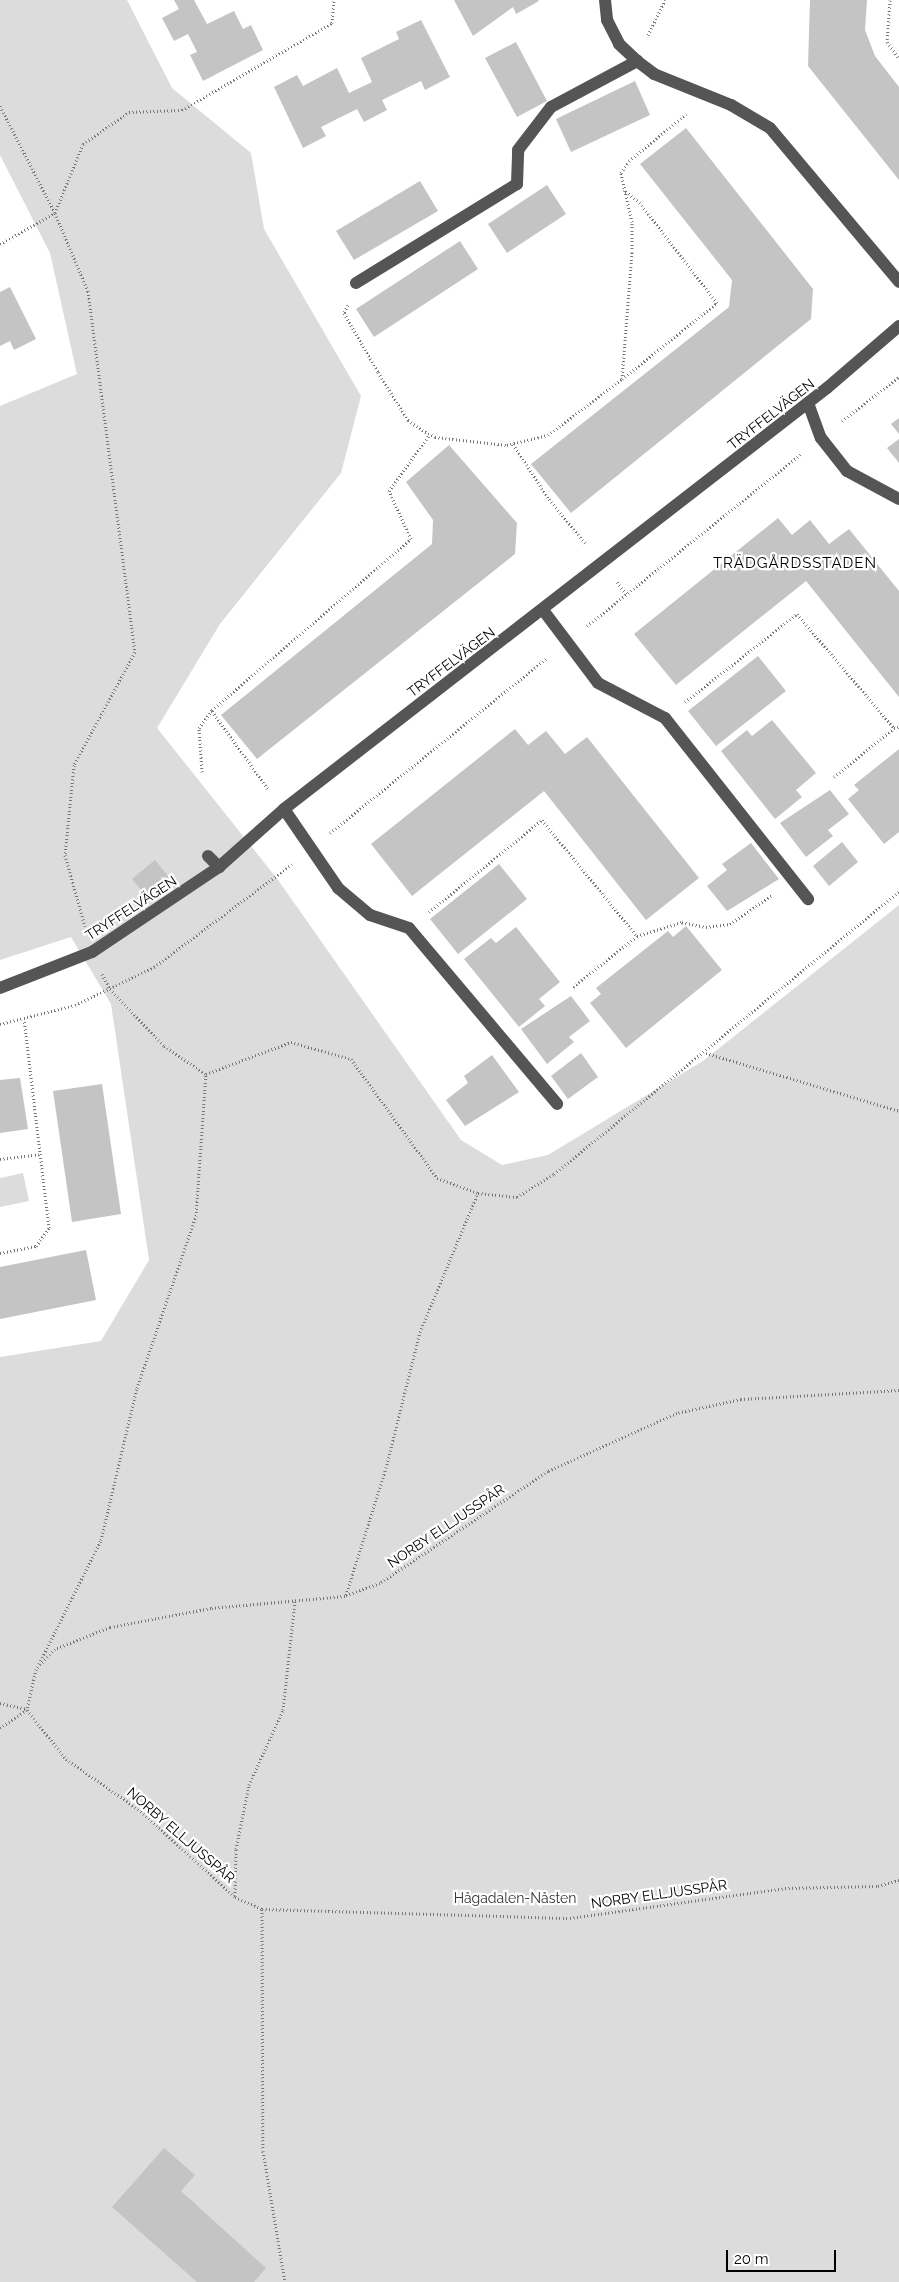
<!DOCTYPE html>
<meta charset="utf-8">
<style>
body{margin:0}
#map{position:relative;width:899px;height:2282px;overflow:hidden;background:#fff;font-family:Raleway,sans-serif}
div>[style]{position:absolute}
.green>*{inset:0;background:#dcdcdc}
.building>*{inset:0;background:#c4c4c4}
.path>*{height:3px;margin-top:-1.5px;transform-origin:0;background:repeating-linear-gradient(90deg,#777 0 1px,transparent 0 3.5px)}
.minor>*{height:12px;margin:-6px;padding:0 6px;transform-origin:6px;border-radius:6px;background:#555}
span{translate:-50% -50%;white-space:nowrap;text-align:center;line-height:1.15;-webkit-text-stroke:4.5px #fff;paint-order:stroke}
.street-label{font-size:14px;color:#000}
.park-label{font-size:14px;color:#333}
.neighbourhood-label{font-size:15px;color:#000;letter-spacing:1px}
.scale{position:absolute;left:726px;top:2250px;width:110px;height:22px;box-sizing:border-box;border:2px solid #000;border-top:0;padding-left:6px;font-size:15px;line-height:18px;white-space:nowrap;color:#000;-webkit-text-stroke:4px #fff;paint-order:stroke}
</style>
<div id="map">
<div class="green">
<div style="clip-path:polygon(0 0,127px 0,172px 88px,251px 153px,264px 229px,361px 396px,341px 473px,220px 624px,157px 728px,278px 880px,461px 1140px,502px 1165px,548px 1155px,703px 1061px,899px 905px,899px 2282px,0 2282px,0 1357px,101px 1341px,149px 1260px,111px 1004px,71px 937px,0 960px,0 406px,77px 374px,50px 253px,0 155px)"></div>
<div style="clip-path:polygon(23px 1173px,29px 1201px,0 1207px,0 1178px)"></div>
</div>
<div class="building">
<div style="clip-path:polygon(174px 0,194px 0,207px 24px,234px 11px,243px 29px,251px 25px,263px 50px,203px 81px,190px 55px,197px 52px,188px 34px,174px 41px,162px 18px,179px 9px)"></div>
<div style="clip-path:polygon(454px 0,538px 0,539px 1px,516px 14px,513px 7px,473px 36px)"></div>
<div style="clip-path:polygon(810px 0,867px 0,865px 30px,875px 56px,899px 87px,899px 180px,808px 66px)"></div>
<div style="clip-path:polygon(421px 20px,450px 77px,425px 90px,421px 81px,382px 100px,387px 110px,364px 122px,357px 109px,321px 127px,326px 136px,303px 148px,274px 87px,297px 75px,303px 86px,337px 68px,349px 93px,372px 82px,361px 58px,399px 39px,396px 32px)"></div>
<div style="clip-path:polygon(516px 42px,547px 101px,517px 117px,485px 58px)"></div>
<div style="clip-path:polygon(635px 81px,650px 115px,571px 152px,556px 119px)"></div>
<div style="clip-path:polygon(686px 128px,813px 289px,811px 319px,571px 513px,531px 464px,729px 307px,732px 280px,640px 164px)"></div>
<div style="clip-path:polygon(420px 181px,438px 211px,354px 260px,336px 231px)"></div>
<div style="clip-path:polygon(547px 185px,566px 214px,507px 253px,488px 224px)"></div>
<div style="clip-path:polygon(460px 241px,478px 269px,374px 337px,356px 309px)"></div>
<div style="clip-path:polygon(10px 287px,36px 339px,14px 350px,10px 341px,0 346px,0 292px)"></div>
<div style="clip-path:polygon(899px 418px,899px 434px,891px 424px)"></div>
<div style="clip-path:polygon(899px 439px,899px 463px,887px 448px)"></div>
<div style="clip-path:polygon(449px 445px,517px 523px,515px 554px,257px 759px,221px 715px,432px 544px,433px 520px,406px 482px)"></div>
<div style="clip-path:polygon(778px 518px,792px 535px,810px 520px,829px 544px,849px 529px,899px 591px,899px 697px,806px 581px,676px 685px,634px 634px)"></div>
<div style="clip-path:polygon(758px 656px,786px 691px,716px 746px,688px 711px)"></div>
<div style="clip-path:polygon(772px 720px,816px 773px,796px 790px,802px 797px,775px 819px,721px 751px,747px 730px,752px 736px)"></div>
<div style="clip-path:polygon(515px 729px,528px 745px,546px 731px,565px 754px,587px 737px,699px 878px,646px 920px,544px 791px,412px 896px,371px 844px)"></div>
<div style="clip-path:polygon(899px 749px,899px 832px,884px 844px,848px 799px,859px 790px,854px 785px)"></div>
<div style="clip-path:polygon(830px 790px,849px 814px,828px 830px,833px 836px,806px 857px,780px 823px)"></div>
<div style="clip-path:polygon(842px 842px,858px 862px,829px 886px,813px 866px)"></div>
<div style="clip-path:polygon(751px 843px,779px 879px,727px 911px,707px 886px,727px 870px,722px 864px)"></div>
<div style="clip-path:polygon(155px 860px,169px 877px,146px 896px,132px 879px)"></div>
<div style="clip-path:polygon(499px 864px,527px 899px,458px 954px,430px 919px)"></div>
<div style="clip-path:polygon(686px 926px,722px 970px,626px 1048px,590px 1003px,601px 994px,596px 988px,668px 931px,673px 937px)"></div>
<div style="clip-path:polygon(516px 927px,560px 982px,539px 999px,545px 1006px,519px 1027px,464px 959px,491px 938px,496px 943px)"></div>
<div style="clip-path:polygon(571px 996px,590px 1021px,569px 1037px,574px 1042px,547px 1064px,521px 1029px)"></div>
<div style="clip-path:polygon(581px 1053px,598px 1077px,568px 1099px,551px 1076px)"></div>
<div style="clip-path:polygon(492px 1055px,519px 1092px,465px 1126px,446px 1100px,468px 1083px,464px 1076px)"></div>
<div style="clip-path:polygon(20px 1078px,28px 1129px,0 1133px,0 1080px)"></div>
<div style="clip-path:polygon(102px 1084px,121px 1214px,72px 1222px,53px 1091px)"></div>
<div style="clip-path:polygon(86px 1250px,96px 1300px,0 1319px,0 1267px)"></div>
<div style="clip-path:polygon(164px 2148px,195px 2175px,181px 2191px,266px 2268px,254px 2282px,197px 2282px,112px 2207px)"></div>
</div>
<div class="path">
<div style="left:890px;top:0;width:42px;rotate:94.1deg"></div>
<div style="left:887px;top:42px;width:20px;rotate:53deg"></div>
<div style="left:648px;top:35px;width:39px;rotate:-64deg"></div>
<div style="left:0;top:106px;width:120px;rotate:62.8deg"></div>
<div style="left:55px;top:213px;width:85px;rotate:67.1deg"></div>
<div style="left:88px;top:291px;width:364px;rotate:82.6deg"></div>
<div style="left:135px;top:652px;width:128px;rotate:118.4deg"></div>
<div style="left:74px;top:765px;width:90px;rotate:95.7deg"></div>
<div style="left:65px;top:855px;width:74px;rotate:74.3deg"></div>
<div style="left:0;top:244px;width:63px;rotate:-29.4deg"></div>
<div style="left:55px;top:213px;width:74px;rotate:-67.9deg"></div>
<div style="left:83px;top:144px;width:56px;rotate:-34.8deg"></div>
<div style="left:129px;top:112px;width:53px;rotate:-2.2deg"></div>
<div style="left:182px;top:110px;width:173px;rotate:-30.1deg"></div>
<div style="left:332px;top:23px;width:23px;rotate:-85deg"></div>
<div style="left:348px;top:305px;width:9px;rotate:117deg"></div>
<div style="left:344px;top:313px;width:68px;rotate:60deg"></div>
<div style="left:378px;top:372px;width:57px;rotate:58deg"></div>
<div style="left:408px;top:420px;width:17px;rotate:36deg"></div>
<div style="left:422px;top:430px;width:15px;rotate:28deg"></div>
<div style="left:435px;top:437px;width:72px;rotate:6.3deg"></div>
<div style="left:507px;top:445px;width:42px;rotate:-13.7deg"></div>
<div style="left:548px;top:435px;width:93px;rotate:-37.1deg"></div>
<div style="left:622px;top:379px;width:127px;rotate:-85.5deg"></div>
<div style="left:632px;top:252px;width:30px;rotate:-90deg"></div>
<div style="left:632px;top:222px;width:50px;rotate:-102.7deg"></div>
<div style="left:621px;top:173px;width:14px;rotate:-56deg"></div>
<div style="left:629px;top:161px;width:74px;rotate:-39.5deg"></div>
<div style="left:622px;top:379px;width:122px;rotate:-38.7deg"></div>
<div style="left:717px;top:303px;width:126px;rotate:-127.6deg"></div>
<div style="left:640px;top:203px;width:21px;rotate:-141deg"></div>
<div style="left:842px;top:421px;width:72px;rotate:-37.7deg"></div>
<div style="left:513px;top:444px;width:66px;rotate:56.8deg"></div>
<div style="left:549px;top:499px;width:57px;rotate:50.7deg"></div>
<div style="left:617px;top:582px;width:15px;rotate:53deg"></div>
<div style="left:587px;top:626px;width:276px;rotate:-38.8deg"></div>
<div style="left:685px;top:702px;width:142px;rotate:-38.2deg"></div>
<div style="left:797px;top:614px;width:150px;rotate:49.6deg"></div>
<div style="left:894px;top:728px;width:5px;rotate:-11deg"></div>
<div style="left:212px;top:711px;width:96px;rotate:54.3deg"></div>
<div style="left:202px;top:772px;width:44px;rotate:-93.9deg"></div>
<div style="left:199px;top:728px;width:22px;rotate:-54deg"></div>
<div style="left:212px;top:710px;width:262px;rotate:-40.7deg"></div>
<div style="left:411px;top:539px;width:53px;rotate:-114.6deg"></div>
<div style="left:389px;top:491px;width:70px;rotate:-54.3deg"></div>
<div style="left:834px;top:777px;width:77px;rotate:-39.2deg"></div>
<div style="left:330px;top:833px;width:279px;rotate:-38.9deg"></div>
<div style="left:429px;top:912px;width:146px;rotate:-39.2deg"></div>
<div style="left:542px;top:820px;width:150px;rotate:50.7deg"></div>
<div style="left:637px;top:936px;width:82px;rotate:141.4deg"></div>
<div style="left:637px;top:936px;width:47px;rotate:-17.3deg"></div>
<div style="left:682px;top:922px;width:25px;rotate:12deg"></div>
<div style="left:706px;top:927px;width:24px;rotate:-7deg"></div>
<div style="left:730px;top:924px;width:51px;rotate:-34.6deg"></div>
<div style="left:102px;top:974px;width:17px;rotate:62deg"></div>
<div style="left:110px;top:989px;width:79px;rotate:46.5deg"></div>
<div style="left:164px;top:1046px;width:50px;rotate:33.7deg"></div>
<div style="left:206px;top:1074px;width:91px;rotate:-20.6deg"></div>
<div style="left:291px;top:1042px;width:62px;rotate:15.8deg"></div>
<div style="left:351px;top:1059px;width:147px;rotate:54.1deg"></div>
<div style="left:437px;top:1178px;width:44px;rotate:20.1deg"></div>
<div style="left:478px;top:1193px;width:39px;rotate:6deg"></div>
<div style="left:517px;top:1197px;width:44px;rotate:-31.9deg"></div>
<div style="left:554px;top:1174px;width:446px;rotate:-39.3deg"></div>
<div style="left:0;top:1024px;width:77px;rotate:-14.2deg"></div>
<div style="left:75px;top:1005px;width:88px;rotate:-25.7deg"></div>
<div style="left:154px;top:967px;width:172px;rotate:-36.7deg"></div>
<div style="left:706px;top:1053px;width:202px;rotate:16.7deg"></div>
<div style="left:0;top:1159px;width:39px;rotate:-7deg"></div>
<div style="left:0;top:1253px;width:37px;rotate:-11deg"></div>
<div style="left:36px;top:1246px;width:22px;rotate:-54deg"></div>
<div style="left:49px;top:1228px;width:210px;rotate:-96.8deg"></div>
<div style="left:899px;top:1390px;width:158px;rotate:176.7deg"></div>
<div style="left:741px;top:1399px;width:66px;rotate:167.7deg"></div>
<div style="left:677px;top:1413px;width:141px;rotate:155.8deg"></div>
<div style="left:548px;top:1471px;width:202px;rotate:146.3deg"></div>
<div style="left:380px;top:1583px;width:37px;rotate:160deg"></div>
<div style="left:345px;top:1596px;width:135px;rotate:174.9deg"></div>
<div style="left:211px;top:1608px;width:103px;rotate:169.3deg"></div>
<div style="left:110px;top:1627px;width:59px;rotate:158.2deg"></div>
<div style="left:55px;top:1649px;width:28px;rotate:134deg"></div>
<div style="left:36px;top:1669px;width:42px;rotate:102.4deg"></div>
<div style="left:27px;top:1710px;width:63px;rotate:51.5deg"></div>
<div style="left:66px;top:1759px;width:88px;rotate:34.8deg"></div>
<div style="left:138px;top:1809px;width:131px;rotate:42.2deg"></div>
<div style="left:235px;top:1897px;width:30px;rotate:24deg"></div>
<div style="left:262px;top:1909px;width:308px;rotate:1.7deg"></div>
<div style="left:570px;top:1918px;width:217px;rotate:-7.9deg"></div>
<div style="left:785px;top:1888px;width:93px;rotate:-1.2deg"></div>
<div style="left:878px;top:1886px;width:22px;rotate:-16deg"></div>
<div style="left:346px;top:1595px;width:133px;rotate:-72.5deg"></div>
<div style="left:386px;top:1468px;width:140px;rotate:-76deg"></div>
<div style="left:420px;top:1332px;width:151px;rotate:-67.4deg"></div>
<div style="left:39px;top:1664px;width:139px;rotate:-63.4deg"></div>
<div style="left:101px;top:1540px;width:156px;rotate:-76.7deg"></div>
<div style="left:137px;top:1388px;width:182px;rotate:-71.1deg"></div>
<div style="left:196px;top:1216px;width:142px;rotate:-86deg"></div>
<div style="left:0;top:1703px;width:27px;rotate:13deg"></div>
<div style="left:0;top:1728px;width:32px;rotate:-34deg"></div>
<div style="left:235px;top:1896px;width:47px;rotate:-88.8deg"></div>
<div style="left:236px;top:1849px;width:65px;rotate:-78.5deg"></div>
<div style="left:249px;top:1785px;width:82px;rotate:-65.6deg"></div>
<div style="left:283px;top:1710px;width:109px;rotate:-83.7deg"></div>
<div style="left:262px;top:1909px;width:242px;rotate:89.8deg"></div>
<div style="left:263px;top:2151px;width:133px;rotate:80.5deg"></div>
</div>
<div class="minor">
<div style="left:605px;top:0;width:20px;rotate:84deg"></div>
<div style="left:607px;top:20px;width:27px;rotate:63deg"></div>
<div style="left:619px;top:44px;width:25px;rotate:43deg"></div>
<div style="left:637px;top:61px;width:21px;rotate:37deg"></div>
<div style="left:654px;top:74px;width:83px;rotate:21.9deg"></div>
<div style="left:731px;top:105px;width:45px;rotate:30.5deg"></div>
<div style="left:770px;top:128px;width:201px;rotate:50deg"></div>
<div style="left:356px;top:283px;width:189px;rotate:-31.6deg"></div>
<div style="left:517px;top:184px;width:34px;rotate:-88deg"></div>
<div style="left:518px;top:150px;width:54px;rotate:-52.5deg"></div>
<div style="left:551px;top:107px;width:98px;rotate:-28.1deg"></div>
<div style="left:808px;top:403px;width:37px;rotate:70deg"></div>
<div style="left:821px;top:438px;width:42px;rotate:51.8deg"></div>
<div style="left:847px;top:471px;width:59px;rotate:28.3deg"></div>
<div style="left:543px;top:610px;width:91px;rotate:53deg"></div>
<div style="left:598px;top:683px;width:76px;rotate:27.6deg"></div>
<div style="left:665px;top:718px;width:231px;rotate:51.7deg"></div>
<div style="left:284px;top:809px;width:96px;rotate:55.6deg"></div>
<div style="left:338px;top:888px;width:42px;rotate:40.2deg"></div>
<div style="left:370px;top:915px;width:41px;rotate:18.4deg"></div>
<div style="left:409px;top:928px;width:230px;rotate:49.9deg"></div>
<div style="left:208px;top:856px;width:16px;rotate:45deg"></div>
<div style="left:0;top:988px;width:99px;rotate:-21.4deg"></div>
<div style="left:92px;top:952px;width:153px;rotate:-33.8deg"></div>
<div style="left:219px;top:867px;width:87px;rotate:-41.7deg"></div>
<div style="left:284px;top:809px;width:687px;rotate:-37.79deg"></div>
<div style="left:827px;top:388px;width:95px;rotate:-40.7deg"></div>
</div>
<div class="street-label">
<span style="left:771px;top:414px;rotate:-38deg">TRYFFELVÄGEN</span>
<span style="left:451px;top:662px;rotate:-37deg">TRYFFELVÄGEN</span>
<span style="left:131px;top:908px;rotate:-33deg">TRYFFELVÄGEN</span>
<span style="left:446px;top:1526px;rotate:-34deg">NORBY ELLJUSSPÅR</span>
<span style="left:181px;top:1835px;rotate:41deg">NORBY ELLJUSSPÅR</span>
<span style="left:659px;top:1894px;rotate:-8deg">NORBY ELLJUSSPÅR</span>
</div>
<div class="park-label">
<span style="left:515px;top:1898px">Hågadalen-Nåsten</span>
</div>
<div class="neighbourhood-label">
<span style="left:795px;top:564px">TRÄDGÅRDSSTADEN</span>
</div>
<div class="scale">20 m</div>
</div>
